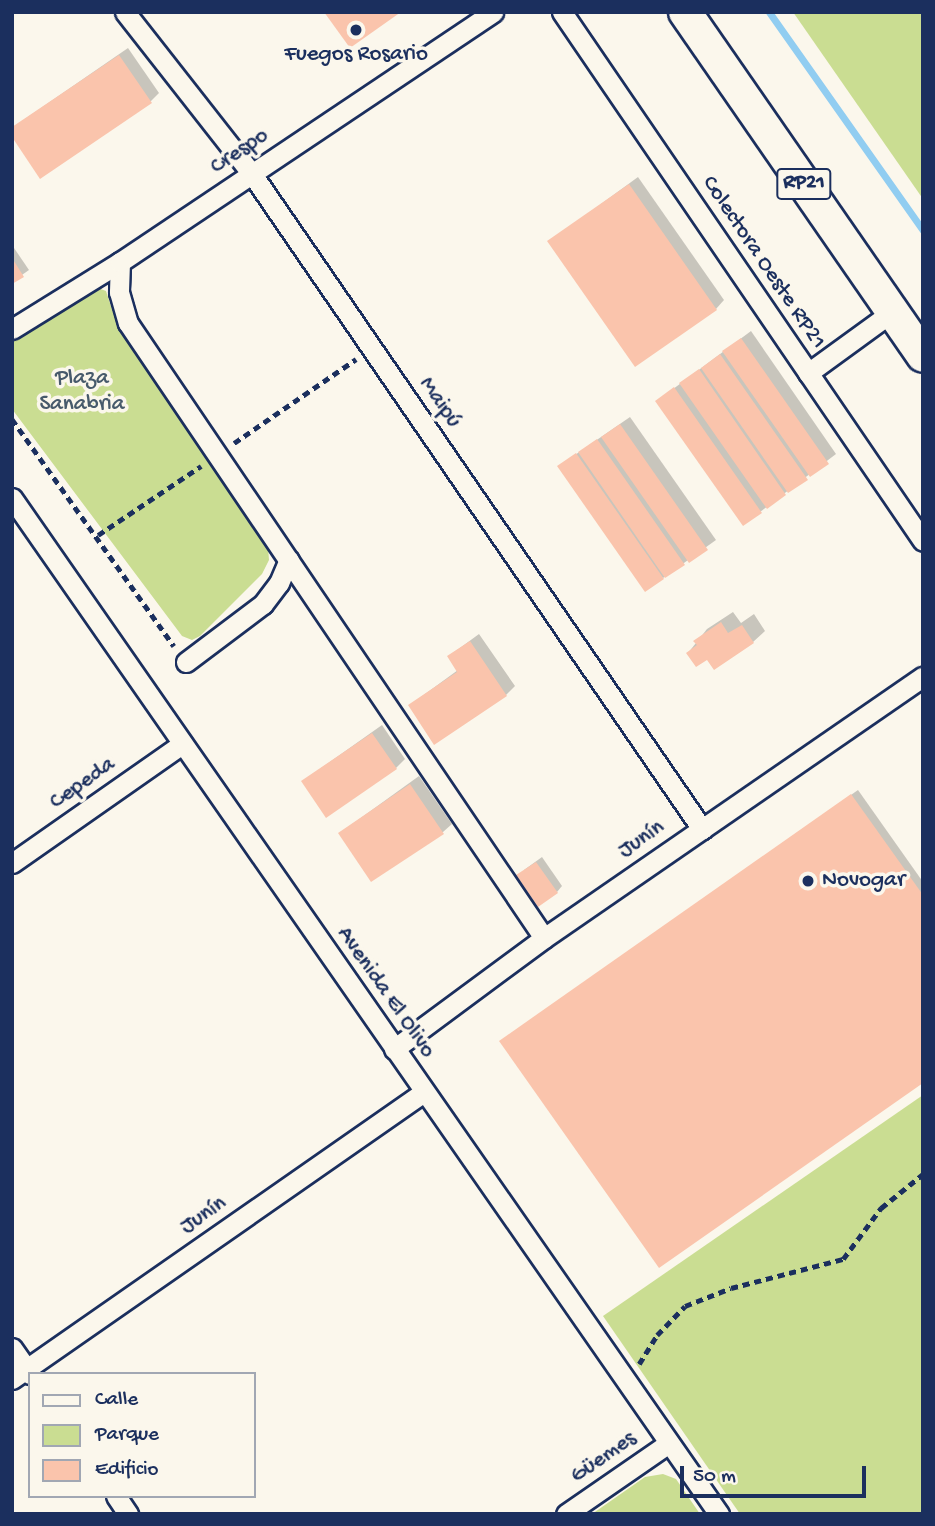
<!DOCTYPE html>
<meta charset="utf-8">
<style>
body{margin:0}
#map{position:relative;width:935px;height:1526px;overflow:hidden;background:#fbf7ec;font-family:"Gochi Hand",sans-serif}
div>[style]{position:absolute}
.green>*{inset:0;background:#cadd92}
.shadow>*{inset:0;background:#0003}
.stream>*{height:7px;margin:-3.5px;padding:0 3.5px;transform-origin:3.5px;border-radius:3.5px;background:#91cdf1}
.building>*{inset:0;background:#fac4ac}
.path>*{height:4.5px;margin-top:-2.25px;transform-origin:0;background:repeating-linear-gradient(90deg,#1b2f5e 0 7px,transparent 0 12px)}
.roads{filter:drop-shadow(2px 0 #1b2f5e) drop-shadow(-2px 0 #1b2f5e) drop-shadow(0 2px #1b2f5e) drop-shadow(0 -2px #1b2f5e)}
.street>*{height:19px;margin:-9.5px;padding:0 9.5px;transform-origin:9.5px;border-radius:9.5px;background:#fbf7ec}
.primary>*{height:32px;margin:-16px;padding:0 16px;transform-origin:16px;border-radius:16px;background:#fbf7ec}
.dots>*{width:19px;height:19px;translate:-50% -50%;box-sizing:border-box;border:4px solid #fbf7ec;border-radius:50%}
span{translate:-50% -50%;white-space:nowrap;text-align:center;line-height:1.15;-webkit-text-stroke:7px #fbf7ec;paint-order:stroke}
.shield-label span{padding:2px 5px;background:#fbf7ec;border:2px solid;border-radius:5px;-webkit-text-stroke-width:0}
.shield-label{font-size:21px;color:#1b2f5e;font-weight:700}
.poi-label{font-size:23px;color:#1b2f5e}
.left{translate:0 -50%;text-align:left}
.street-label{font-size:23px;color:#1b2f5e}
.park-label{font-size:23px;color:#475a6b}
.frame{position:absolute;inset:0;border:14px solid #1b2f5e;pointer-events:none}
.legend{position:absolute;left:28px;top:1372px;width:228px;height:126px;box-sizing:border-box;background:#fbf7ec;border:2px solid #a1a7b3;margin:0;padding:9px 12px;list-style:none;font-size:21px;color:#1b2f5e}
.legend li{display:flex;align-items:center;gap:14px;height:35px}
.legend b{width:35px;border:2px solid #a1a7b3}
.scale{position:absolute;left:680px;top:1466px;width:186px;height:32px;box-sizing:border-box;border:4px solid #1b2f5e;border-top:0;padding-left:9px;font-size:21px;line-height:24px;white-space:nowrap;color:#1b2f5e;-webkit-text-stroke:5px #fbf7ec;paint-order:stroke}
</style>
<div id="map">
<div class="green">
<div style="clip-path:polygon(793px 12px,923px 12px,923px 199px)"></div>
<div style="clip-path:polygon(98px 288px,106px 291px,117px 324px,268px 547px,269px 560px,262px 574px,200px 636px,192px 640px,182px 636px,12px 409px,12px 338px,86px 291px)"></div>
<div style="clip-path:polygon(923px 1095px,923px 1514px,740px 1514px,603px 1316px)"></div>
<div style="clip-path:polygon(663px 1474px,676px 1479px,700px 1514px,592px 1514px,645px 1477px)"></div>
</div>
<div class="shadow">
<div style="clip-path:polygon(128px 48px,159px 93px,151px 101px,12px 128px)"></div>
<div style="clip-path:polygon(638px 177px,724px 300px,716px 309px,549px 242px)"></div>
<div style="clip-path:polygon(12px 245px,29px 270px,12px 282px)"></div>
<div style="clip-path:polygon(751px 331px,836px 454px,760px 512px,657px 401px)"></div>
<div style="clip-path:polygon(630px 417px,716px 540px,663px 578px,559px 466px)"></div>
<div style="clip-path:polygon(733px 612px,741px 623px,754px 614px,765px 631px,753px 642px,707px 657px,688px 653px,707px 629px)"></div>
<div style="clip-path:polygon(479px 634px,515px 686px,506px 695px,410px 705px,458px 670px,449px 656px)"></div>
<div style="clip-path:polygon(382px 725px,405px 759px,396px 768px,303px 781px)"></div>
<div style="clip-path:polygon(419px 776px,452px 824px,443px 832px,340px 833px)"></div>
<div style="clip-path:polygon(858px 790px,923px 882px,923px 1081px,501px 1041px)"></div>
<div style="clip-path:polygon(542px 857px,562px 886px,557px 892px,524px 870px)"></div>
</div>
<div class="stream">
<div style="left:769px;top:12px;width:267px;rotate:54.8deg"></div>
</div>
<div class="building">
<div style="clip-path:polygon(324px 12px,401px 12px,350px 48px)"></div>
<div style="clip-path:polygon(119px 55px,152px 103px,40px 179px,12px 137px,12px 127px)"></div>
<div style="clip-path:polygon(629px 184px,717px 310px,635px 367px,547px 241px)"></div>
<div style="clip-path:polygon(12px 258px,24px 277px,12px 284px)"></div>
<div style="clip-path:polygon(741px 338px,829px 464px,810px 477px,722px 351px)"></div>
<div style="clip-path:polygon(720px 354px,808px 480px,788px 493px,701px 368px)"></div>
<div style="clip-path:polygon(699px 369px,786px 495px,767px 509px,679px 383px)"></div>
<div style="clip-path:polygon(674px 387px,762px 513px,743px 526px,655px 401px)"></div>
<div style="clip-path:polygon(620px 424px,708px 550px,689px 563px,601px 437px)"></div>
<div style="clip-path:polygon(597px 439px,685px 565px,665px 578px,578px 452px)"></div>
<div style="clip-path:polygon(576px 453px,664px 579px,645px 592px,557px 466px)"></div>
<div style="clip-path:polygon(721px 622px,728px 633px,742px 625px,754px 643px,714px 670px,707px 660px,696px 667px,686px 653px,697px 645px,693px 641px)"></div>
<div style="clip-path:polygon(470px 641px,507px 696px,434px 745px,408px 705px,457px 672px,447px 656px)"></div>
<div style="clip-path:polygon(372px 733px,397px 769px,326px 818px,301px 781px)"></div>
<div style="clip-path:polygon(410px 784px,444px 834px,371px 882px,338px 833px)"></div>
<div style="clip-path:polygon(851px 794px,923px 895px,923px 1083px,659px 1268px,499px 1041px)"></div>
<div style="clip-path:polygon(536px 862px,558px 893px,538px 907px,516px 875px)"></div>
</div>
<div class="path">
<div style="left:12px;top:419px;width:279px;rotate:54.5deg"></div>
<div style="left:234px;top:443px;width:148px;rotate:-34.5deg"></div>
<div style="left:98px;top:535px;width:124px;rotate:-33.8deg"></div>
<div style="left:639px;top:1364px;width:34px;rotate:-58deg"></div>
<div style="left:657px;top:1335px;width:40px;rotate:-46deg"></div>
<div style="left:685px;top:1306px;width:49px;rotate:-21.4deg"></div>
<div style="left:731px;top:1288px;width:116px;rotate:-14.5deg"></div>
<div style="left:843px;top:1259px;width:64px;rotate:-53.3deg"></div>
<div style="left:881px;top:1208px;width:54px;rotate:-39deg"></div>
</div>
<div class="roads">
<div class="street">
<div style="left:125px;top:12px;width:206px;rotate:51.9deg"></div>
<div style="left:252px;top:174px;width:795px;rotate:55.51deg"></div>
<div style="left:562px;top:12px;width:640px;rotate:55.69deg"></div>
<div style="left:120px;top:262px;width:30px;rotate:92deg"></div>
<div style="left:119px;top:292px;width:32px;rotate:74deg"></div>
<div style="left:128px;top:323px;width:742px;rotate:55.92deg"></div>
<div style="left:12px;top:329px;width:127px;rotate:-31.8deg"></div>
<div style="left:120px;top:262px;width:449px;rotate:-33.8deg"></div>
<div style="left:808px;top:373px;width:104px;rotate:-36deg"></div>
<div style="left:12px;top:498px;width:1238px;rotate:55.17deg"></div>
<div style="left:186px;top:662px;width:96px;rotate:-37deg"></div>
<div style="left:263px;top:604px;width:26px;rotate:-53deg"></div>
<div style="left:279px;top:583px;width:25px;rotate:-67deg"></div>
<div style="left:12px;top:863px;width:208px;rotate:-35deg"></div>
<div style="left:394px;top:1049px;width:187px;rotate:-36.5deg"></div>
<div style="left:544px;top:938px;width:460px;rotate:-34.6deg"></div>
<div style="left:12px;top:1348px;width:32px;rotate:55deg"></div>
<div style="left:12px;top:1379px;width:502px;rotate:-34.86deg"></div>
<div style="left:116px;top:1496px;width:22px;rotate:56deg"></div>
<div style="left:566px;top:1514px;width:125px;rotate:-34.6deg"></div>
</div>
<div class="primary">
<div style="left:685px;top:12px;width:418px;rotate:55.3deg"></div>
</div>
</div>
<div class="dots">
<div style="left:356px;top:30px;background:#1b2f5e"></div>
<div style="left:808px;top:881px;background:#1b2f5e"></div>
</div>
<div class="shield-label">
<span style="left:804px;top:184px">RP21</span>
</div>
<div class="poi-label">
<span style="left:356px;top:55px">Fuegos Rosario</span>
<span class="left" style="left:822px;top:881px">Novogar</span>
</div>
<div class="street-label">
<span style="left:240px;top:152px;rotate:-34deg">Crespo</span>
<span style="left:763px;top:263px;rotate:56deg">Colectora Oeste RP21</span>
<span style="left:439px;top:403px;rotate:55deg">Maipú</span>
<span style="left:83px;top:784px;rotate:-35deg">Cepeda</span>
<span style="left:642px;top:840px;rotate:-35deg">Junín</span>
<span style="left:385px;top:993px;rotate:55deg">Avenida El Olivo</span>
<span style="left:204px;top:1216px;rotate:-35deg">Junín</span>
<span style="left:604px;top:1458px;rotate:-35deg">Güemes</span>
</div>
<div class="park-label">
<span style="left:82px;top:392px">Plaza<br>Sanabria</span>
</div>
<div class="frame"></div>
<ul class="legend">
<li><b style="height:9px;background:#fbf7ec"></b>Calle</li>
<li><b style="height:19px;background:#cadd92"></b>Parque</li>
<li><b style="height:19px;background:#fac4ac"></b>Edificio</li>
</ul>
<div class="scale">50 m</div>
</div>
